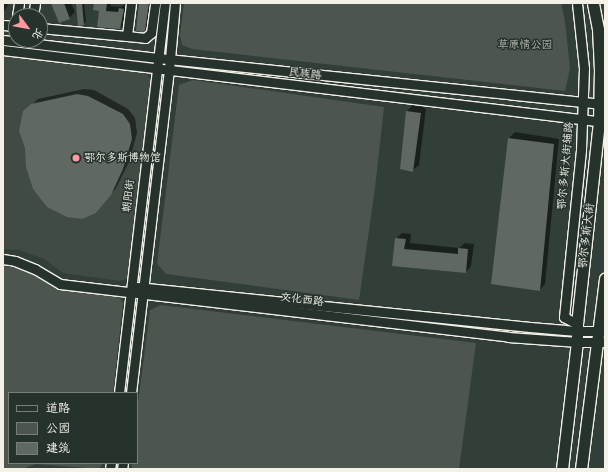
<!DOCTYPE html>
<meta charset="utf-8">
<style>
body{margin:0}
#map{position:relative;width:608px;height:472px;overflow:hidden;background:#323e38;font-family:"Balsamiq Sans","LXGW WenKai TC",sans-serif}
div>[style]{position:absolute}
.built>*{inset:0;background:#404b44}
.green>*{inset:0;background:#4c564f}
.shadow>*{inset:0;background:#0007}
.building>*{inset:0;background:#5f6861}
.roads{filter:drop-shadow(1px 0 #f4f1e8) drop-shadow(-1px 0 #f4f1e8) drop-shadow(0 1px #f4f1e8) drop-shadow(0 -1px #f4f1e8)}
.minor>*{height:9px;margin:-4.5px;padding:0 4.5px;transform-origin:4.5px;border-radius:4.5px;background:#26332d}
.major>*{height:11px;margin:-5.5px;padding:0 5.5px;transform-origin:5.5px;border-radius:5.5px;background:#26332d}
.dots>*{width:11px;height:11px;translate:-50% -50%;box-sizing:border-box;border:2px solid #26332d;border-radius:50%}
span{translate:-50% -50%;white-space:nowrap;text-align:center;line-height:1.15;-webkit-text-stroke:3px #26332d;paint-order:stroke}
.park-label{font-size:11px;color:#b9bbb2}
.street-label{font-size:11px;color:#f4f1e8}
.poi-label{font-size:11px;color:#f4f1e8}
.left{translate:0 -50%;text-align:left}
.frame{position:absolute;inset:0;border:4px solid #f4f1e8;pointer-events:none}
.legend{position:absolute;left:8px;top:392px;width:130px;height:72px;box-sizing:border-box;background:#26332d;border:1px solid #787f78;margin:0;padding:5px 7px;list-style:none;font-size:12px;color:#f4f1e8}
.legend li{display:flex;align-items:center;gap:8px;height:20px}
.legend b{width:20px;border:1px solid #787f78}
.north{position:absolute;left:8px;top:8px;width:40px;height:40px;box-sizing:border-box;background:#26332d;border:1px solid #787f78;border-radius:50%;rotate:122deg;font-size:11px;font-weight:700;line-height:16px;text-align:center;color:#f4f1e8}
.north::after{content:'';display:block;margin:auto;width:14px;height:18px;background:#ff9aa2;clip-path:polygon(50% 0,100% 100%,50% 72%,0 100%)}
</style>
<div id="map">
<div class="built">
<div style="clip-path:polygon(3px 55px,144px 72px,153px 81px,128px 276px,124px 280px,120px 281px,63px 273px,44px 259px,19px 250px,3px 249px)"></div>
</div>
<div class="green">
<div style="clip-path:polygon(184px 3px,561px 3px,565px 21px,570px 68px,565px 91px,192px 49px,182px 45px,180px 35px)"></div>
<div style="clip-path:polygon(193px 80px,384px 107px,375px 188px,359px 300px,166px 274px,157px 264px,179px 85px)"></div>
<div style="clip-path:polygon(3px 266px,18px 268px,33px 274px,56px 289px,119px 297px,123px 303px,113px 393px,9px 393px,9px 463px,103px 463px,99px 469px,36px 464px,22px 469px,3px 469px)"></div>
<div style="clip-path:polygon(161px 305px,476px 343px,459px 469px,132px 469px,131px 463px,137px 463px,137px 411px,150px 310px)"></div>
</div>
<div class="shadow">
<div style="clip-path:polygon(3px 3px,9px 3px,3px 13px)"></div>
<div style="clip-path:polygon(52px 3px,71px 3px,75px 12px,69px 18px)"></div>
<div style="clip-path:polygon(78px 3px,84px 3px,86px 21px,84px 24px,77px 4px)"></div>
<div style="clip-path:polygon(95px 3px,111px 3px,111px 6px,121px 7px,125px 4px,129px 5px,125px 23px,120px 28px,100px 10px)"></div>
<div style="clip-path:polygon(140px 3px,153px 3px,151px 23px,143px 31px)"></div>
<div style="clip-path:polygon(84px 89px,94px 90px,128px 109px,135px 118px,137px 133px,129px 162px,116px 188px,96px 213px,24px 112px,38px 99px)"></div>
<div style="clip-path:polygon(413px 105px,426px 108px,419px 165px,413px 170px,401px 168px,407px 111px)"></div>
<div style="clip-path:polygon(515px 132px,559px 139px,545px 284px,540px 290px,492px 283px,509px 138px)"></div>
<div style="clip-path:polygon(402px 233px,411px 234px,410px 243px,459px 248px,465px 243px,474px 244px,471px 266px,466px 272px,393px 265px,396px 239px)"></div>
</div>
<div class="building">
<div style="clip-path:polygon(51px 3px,64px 3px,70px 19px,59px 23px)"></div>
<div style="clip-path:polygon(82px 3px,84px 25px,78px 26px,76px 4px)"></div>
<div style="clip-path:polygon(94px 3px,107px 3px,106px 11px,118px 12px,119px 8px,124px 9px,120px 29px,97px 27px,99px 11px,93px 10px)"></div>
<div style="clip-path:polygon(139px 3px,149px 3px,145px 30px,143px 32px,136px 31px)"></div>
<div style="clip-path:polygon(77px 94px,88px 96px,123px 114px,130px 124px,132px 139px,123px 169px,111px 195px,96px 213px,82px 219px,67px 217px,47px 207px,33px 189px,26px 167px,25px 148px,19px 131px,23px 111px,31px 104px)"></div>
<div style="clip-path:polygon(406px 111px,421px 113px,413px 172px,400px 169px)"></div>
<div style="clip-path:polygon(508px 138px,554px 144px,540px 291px,491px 284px)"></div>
<div style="clip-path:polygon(395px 238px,406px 239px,404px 249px,458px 254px,458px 248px,468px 249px,466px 273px,392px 266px)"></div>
</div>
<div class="roads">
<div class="minor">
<div style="left:131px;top:3px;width:33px;rotate:97deg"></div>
<div style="left:127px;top:36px;width:18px;rotate:6deg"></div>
<div style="left:145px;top:38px;width:8px;rotate:-40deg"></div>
<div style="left:151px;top:33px;width:30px;rotate:-82deg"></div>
<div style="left:577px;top:3px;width:65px;rotate:83.9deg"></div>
<div style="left:584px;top:68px;width:82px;rotate:92.1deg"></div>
<div style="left:581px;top:150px;width:168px;rotate:95.8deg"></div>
<div style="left:564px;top:317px;width:15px;rotate:28deg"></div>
<div style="left:17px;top:16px;width:13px;rotate:-81deg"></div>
<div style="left:33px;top:16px;width:13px;rotate:-81deg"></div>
<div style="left:3px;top:25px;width:13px;rotate:4deg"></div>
<div style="left:40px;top:28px;width:87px;rotate:5.3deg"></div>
<div style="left:3px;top:40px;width:156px;rotate:6.6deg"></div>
<div style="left:158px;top:58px;width:449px;rotate:5.9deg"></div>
<div style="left:3px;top:50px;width:606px;rotate:6.82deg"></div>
<div style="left:3px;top:259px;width:12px;rotate:9deg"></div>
<div style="left:15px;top:261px;width:22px;rotate:22deg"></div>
<div style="left:35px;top:269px;width:29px;rotate:31deg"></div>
<div style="left:60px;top:284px;width:451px;rotate:6.7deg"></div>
<div style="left:508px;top:337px;width:69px;rotate:4.1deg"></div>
<div style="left:577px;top:342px;width:28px"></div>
<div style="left:137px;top:287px;width:395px;rotate:5.8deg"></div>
<div style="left:530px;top:327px;width:47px;rotate:4.9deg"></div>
<div style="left:577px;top:331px;width:28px"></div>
<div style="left:119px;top:393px;width:393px;rotate:-83.3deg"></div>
<div style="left:131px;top:393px;width:325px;rotate:-83.3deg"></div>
<div style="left:169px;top:70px;width:67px;rotate:-84.9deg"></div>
<div style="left:110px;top:469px;width:6px;rotate:-81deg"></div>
<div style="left:122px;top:469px;width:6px;rotate:-81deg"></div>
</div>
<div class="major">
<div style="left:562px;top:469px;width:128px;rotate:-83.3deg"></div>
<div style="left:577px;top:342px;width:18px;rotate:-90deg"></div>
<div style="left:577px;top:324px;width:204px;rotate:-83.8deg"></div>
<div style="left:599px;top:121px;width:51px;rotate:-88.9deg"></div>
<div style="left:600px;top:70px;width:41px;rotate:-92.8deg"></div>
<div style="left:598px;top:29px;width:26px;rotate:-101deg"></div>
<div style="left:581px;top:469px;width:192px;rotate:-82.8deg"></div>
</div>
</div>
<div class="dots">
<div style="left:76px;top:158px;background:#ff9aa2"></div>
</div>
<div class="park-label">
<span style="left:525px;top:45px">草原情公园</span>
</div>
<div class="street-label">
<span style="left:305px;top:74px;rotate:7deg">民族路</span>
<span style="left:566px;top:166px;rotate:-85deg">鄂尔多斯大街辅路</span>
<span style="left:129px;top:196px;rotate:-83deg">朝阳街</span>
<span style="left:587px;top:236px;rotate:-83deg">鄂尔多斯大街</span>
<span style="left:302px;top:300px;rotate:7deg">文化西路</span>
</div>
<div class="poi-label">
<span class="left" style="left:84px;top:158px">鄂尔多斯博物馆</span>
</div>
<div class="frame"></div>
<ul class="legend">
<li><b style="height:5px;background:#26332d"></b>道路</li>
<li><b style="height:11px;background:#4c564f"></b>公园</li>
<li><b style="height:11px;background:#5f6861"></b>建筑</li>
</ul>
<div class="north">北</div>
</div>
